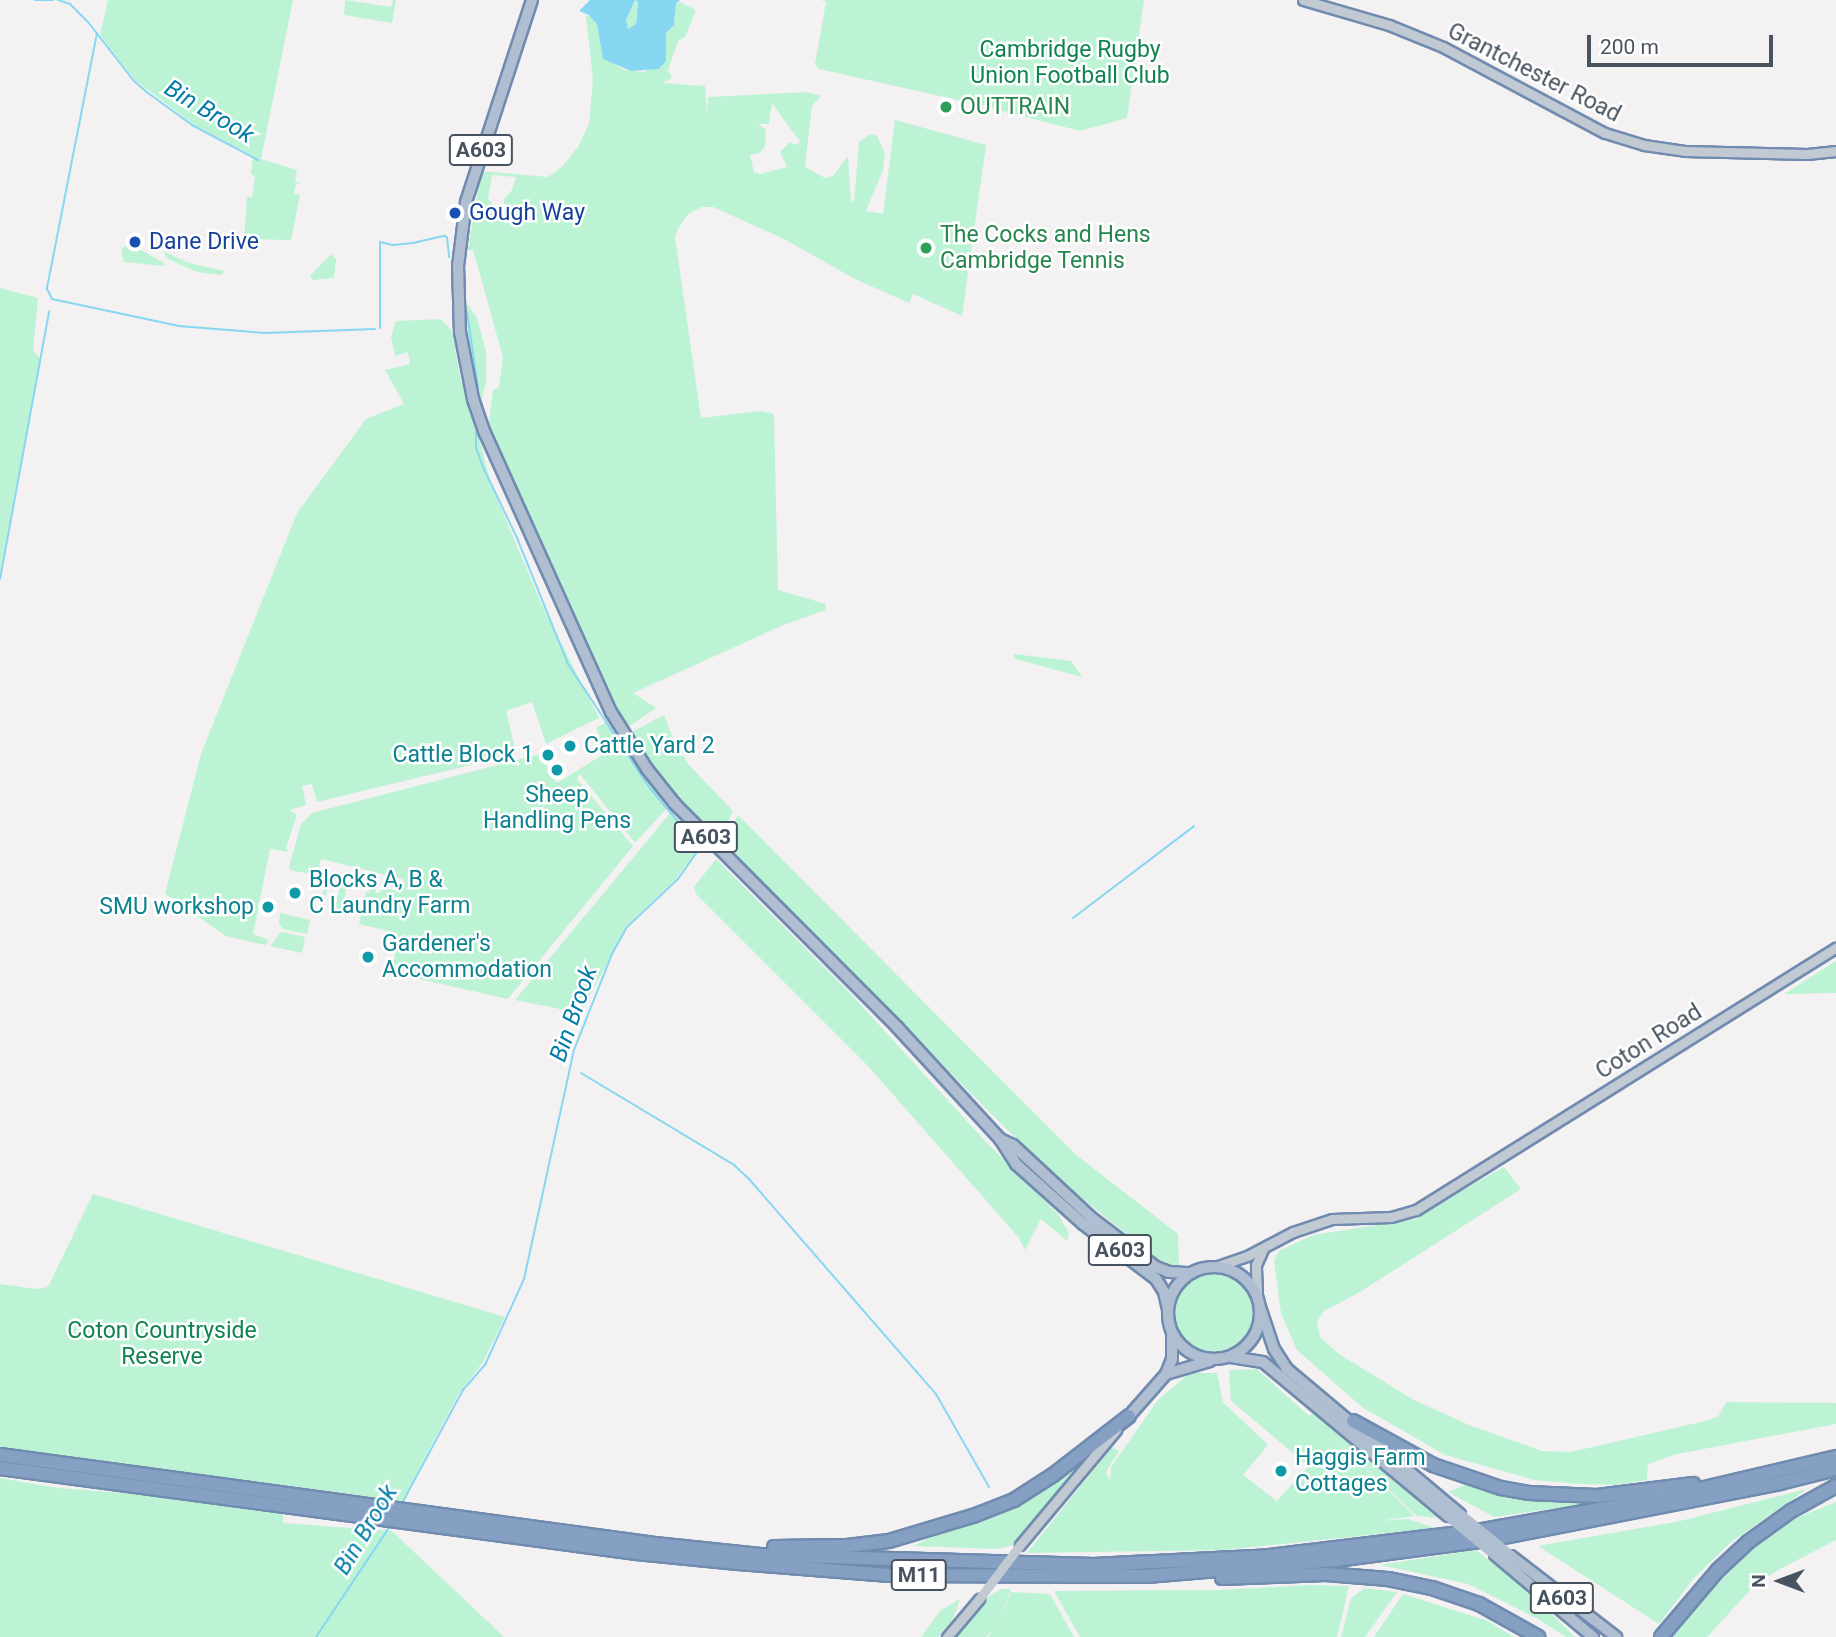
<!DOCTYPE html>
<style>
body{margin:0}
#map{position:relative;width:1836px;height:1637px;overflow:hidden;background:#f3f1f1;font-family:Roboto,sans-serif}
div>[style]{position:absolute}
.green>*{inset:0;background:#bdf3d5}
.round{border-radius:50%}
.water>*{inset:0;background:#87d7f3}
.stream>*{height:2px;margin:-1px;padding:0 1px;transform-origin:1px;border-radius:1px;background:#87d7f3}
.roads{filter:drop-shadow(2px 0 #708baf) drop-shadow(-2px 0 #708baf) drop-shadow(0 2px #708baf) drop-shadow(0 -2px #708baf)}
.minor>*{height:9px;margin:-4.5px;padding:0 4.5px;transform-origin:4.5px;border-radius:4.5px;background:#c1cad3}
.major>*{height:10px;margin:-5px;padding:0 5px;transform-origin:5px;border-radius:5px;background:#afbfd1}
.major>.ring{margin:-5px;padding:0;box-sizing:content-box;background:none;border:10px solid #afbfd1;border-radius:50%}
.highway>*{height:12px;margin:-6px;padding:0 6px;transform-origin:6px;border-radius:6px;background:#85a0c3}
.minor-bridge>*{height:9px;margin:-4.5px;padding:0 4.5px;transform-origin:4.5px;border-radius:4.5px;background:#c1cad3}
.major-bridge>*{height:10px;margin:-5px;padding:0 5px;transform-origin:5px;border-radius:5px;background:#afbfd1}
.dots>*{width:19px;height:19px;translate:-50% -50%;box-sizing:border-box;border:4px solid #fff;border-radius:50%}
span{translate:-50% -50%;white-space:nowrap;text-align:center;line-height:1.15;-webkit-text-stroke:5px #fff;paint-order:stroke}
.shield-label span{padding:2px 5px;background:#fff;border:2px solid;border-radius:5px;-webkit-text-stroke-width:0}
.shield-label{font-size:21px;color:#475360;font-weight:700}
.park-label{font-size:23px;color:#108350}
.street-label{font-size:23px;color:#475360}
.leisure-label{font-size:23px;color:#27864d}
.left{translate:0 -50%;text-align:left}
.transit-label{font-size:23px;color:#164399}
.culture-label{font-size:23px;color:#0d838f}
.right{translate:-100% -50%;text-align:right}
.water-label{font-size:24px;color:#037da8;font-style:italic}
.north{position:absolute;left:1745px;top:1546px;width:70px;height:70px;-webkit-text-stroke:5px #fff;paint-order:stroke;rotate:270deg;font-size:19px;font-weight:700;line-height:28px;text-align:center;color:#475360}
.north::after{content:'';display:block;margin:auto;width:24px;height:32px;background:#475360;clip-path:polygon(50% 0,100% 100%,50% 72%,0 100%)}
.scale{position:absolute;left:1587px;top:35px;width:186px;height:32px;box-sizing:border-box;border:4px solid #475360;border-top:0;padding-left:9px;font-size:21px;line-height:24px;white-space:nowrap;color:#475360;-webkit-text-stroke:5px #fff;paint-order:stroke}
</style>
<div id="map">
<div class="green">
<div style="clip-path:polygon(108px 0,293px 0,261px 159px,297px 170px,295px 181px,301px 183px,296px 184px,294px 193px,300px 195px,291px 240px,244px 239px,247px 197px,252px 197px,255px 176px,251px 174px,253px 156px,193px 124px,135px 80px,100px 35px)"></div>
<div style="clip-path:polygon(345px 0,391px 7px,393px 0,396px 0,392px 23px,344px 15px)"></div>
<div style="clip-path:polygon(635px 0,638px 1px,636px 25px,628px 29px,626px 20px)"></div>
<div style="clip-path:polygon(821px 0,1144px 0,1127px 118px,1080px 131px,967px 102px,819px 69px,815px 64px,826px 2px)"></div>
<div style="clip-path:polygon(evenodd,680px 2px,696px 10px,685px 37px,678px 41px,668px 70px,672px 78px,662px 83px,705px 86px,707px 115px,708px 97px,807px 92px,821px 96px,812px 106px,805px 167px,825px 178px,833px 176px,848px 156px,851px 200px,854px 202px,859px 142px,871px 134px,877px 136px,885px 153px,883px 170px,866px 211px,883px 214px,895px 120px,986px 145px,962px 316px,913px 294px,909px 303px,855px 279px,782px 238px,713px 207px,702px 207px,688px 214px,678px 229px,675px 237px,701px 418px,761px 411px,774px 414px,778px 590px,826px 604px,825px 610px,781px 626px,633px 693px,656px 708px,628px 727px,589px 653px,591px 651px,488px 429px,493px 390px,499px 387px,503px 357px,473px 250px,468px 250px,481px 171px,548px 177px,562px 167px,578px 147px,589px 124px,593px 80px,586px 16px,589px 15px,597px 24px,607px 59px,624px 70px,644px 72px,650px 68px,659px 69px,665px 61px,666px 33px,675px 20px,676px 4px,680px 2px,772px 103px,800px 142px,795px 145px,790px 142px,780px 152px,787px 167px,760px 174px,754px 172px,750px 155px,760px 153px,765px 146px,766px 130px,758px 124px,769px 124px,772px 103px,680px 2px,492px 175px,516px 177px,512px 190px,504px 199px,504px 207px,498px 210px,488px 199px,492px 175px)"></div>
<div style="clip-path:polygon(129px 243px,164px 263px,164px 266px,124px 262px,121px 250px)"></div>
<div style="clip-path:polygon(163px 251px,189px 263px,225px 271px,221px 275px,197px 272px,168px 259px)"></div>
<div style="clip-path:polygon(331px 254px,336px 259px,334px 278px,313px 280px,310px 276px)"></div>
<div style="clip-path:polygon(0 288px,38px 298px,33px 351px,40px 358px,0 574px)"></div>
<div style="clip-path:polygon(468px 305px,477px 318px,486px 352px,486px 383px,480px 405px,463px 319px,464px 308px)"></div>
<div style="clip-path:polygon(441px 319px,452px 331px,461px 380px,478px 431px,490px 482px,541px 603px,599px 718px,546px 744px,532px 702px,506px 711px,516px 754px,317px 802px,312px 784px,302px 786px,306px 805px,290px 810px,297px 815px,286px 848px,289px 852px,270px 849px,253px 934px,269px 940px,265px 945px,226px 936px,165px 894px,201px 754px,297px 513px,366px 419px,404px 404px,385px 370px,410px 364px,408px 352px,395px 356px,391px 337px,396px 321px)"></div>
<div style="clip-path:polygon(1013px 654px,1071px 661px,1082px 677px,1015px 659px)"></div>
<div style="clip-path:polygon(664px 715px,674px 741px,689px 765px,733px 811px,718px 841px,662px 781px,632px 732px)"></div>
<div style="clip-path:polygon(606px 722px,667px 808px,635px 843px,580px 774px,577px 779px,633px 846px,508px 999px,393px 973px,397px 933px,359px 924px,366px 892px,369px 892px,371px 884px,376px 886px,375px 893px,380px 893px,382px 887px,401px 892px,403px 879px,321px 859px,317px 874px,314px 875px,291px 870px,289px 867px,301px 824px,312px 813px,540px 754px,557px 783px,604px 754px,596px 740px,600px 736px,596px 728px)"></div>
<div style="clip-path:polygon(671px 812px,701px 845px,675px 880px,629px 923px,584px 1006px,575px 1012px,515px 1000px)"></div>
<div style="clip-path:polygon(738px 815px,1075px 1154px,1178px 1234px,1179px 1268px,1156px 1258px,1051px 1173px,721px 845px)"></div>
<div style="clip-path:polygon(716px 859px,848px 991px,986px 1142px,1057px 1213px,1069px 1233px,1067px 1241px,1041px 1219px,1025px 1250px,1019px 1238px,868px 1066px,696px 894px,694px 887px)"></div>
<div style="clip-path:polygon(330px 873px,344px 876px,347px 886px,342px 910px,334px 912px,342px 878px,330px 876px,326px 895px,322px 894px)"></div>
<div style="clip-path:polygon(280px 913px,310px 920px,307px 934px,283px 929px,279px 924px)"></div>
<div style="clip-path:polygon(281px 932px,305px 937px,302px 953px,270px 946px)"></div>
<div style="clip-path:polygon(1836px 961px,1836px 993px,1784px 994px)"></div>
<div style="clip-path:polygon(1504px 1167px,1521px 1189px,1360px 1292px,1324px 1311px,1317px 1322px,1320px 1337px,1339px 1354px,1412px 1399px,1469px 1425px,1542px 1451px,1571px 1452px,1705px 1421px,1718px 1417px,1726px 1402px,1836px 1403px,1836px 1424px,1677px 1454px,1648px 1464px,1647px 1480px,1615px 1485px,1578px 1484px,1535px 1480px,1445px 1455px,1362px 1407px,1297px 1350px,1281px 1313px,1274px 1260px,1279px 1251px,1313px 1235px,1417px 1219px,1433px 1207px)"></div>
<div style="clip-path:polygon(93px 1194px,505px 1317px,483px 1362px,458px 1395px,402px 1501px,0 1447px,0 1284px,37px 1289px,48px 1287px)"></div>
<div class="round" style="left:1175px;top:1274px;width:80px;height:80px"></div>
<div style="clip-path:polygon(1257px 1369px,1309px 1416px,1314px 1413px,1438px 1518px,1417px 1516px,1330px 1435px,1415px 1516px,1378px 1521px,1408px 1519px,1435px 1528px,1224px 1550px,1027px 1553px,1112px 1447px,1119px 1451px,1106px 1472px,1110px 1480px,1111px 1467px,1158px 1400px,1190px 1373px,1217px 1373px,1223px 1402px,1268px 1445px,1243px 1475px,1277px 1501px,1315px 1459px,1310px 1456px,1305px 1463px,1231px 1401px,1229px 1370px)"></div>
<div style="clip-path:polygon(1078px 1466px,1013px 1545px,998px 1549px,913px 1546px,938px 1534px,995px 1516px)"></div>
<div style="clip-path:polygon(0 1478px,58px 1488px,171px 1497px,283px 1512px,283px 1523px,392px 1531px,504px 1637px,0 1637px)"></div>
<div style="clip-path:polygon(1468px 1484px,1536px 1498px,1598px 1502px,1494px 1517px,1448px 1492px)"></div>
<div style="clip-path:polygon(1807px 1489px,1731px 1542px,1693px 1579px,1659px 1624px,1538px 1546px,1680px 1521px)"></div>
<div style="clip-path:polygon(1836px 1502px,1836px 1540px,1778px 1570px,1753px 1587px,1707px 1637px,1673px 1637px,1725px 1571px,1760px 1539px,1799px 1517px)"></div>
<div style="clip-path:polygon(1476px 1550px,1528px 1591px,1575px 1637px,1566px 1637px,1538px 1619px,1468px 1584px,1380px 1565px)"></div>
<div style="clip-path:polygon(1309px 1585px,1349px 1586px,1337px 1637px,1080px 1637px,1054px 1591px,1220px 1590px)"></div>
<div style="clip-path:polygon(1365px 1588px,1397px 1592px,1365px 1637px,1341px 1637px,1351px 1598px)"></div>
<div style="clip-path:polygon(1001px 1589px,1011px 1589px,998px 1624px,1011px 1592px,1050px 1594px,1074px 1637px,988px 1637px,994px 1629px,986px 1637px,953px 1637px,985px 1599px)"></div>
<div style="clip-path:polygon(1403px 1594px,1488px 1621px,1514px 1637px,1374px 1637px)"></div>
<div style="clip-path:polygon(960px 1599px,953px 1619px,938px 1637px,921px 1637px,940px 1611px)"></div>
</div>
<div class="water">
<div style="clip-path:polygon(evenodd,590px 0,680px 0,676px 4px,674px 25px,666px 33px,666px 61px,659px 69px,631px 71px,603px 59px,597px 24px,589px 15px,579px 11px,590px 0,635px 0,638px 2px,636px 24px,628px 29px,626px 20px,635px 0)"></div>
</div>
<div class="stream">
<div style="left:35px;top:0;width:18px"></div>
<div style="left:58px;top:0;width:13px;rotate:18deg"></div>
<div style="left:70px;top:4px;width:25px;rotate:45deg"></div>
<div style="left:88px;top:22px;width:75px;rotate:52.1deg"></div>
<div style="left:134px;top:81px;width:18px;rotate:41deg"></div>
<div style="left:148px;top:93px;width:54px;rotate:36deg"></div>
<div style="left:192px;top:125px;width:75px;rotate:27.9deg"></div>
<div style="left:97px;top:33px;width:261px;rotate:101.1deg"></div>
<div style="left:47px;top:289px;width:11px;rotate:63deg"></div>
<div style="left:52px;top:299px;width:130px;rotate:12deg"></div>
<div style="left:179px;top:326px;width:86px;rotate:4.7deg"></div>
<div style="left:265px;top:333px;width:110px;rotate:-2.1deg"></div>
<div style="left:467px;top:312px;width:76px;rotate:81.7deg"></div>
<div style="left:380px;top:328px;width:86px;rotate:-90deg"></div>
<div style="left:380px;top:242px;width:13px;rotate:13deg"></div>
<div style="left:393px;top:245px;width:20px;rotate:-6deg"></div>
<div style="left:413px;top:243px;width:32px;rotate:-13deg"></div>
<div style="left:444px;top:236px;width:3px;rotate:18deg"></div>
<div style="left:447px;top:237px;width:20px;rotate:84deg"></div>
<div style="left:0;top:579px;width:272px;rotate:-79.6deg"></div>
<div style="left:1073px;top:918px;width:152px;rotate:-37.2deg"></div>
<div style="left:581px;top:1073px;width:179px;rotate:31deg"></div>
<div style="left:734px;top:1165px;width:21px;rotate:43deg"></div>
<div style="left:749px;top:1179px;width:285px;rotate:49deg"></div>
<div style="left:936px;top:1394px;width:107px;rotate:60.3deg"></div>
<div style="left:401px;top:1505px;width:131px;rotate:-61.7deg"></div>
<div style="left:463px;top:1390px;width:33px;rotate:-49deg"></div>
<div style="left:485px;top:1365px;width:94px;rotate:-65.6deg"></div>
<div style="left:524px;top:1279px;width:234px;rotate:-77.7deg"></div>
<div style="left:574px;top:1050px;width:103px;rotate:-68.4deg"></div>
<div style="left:612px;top:954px;width:31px;rotate:-61deg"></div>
<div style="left:627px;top:927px;width:70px;rotate:-43.3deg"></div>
<div style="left:678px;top:879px;width:38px;rotate:-55deg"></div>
<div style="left:700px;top:848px;width:80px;rotate:-129.9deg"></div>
<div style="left:649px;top:787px;width:147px;rotate:-123.4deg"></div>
<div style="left:568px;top:664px;width:134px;rotate:-112deg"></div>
<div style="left:518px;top:540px;width:81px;rotate:-115.6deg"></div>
<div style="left:483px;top:467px;width:20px;rotate:-110deg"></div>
<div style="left:476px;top:448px;width:16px;rotate:-90deg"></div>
<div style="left:316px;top:1637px;width:133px;rotate:-56.3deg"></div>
</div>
<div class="roads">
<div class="minor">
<div style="left:1303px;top:0;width:90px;rotate:16.2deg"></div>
<div style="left:1389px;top:25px;width:58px;rotate:22.2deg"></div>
<div style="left:1443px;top:47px;width:183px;rotate:28deg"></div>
<div style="left:1605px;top:133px;width:41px;rotate:17.1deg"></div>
<div style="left:1644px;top:145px;width:41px;rotate:8.3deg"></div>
<div style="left:1685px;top:151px;width:122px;rotate:1.4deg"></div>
<div style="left:1807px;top:154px;width:29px;rotate:-6deg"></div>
<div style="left:1215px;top:1267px;width:36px;rotate:-19deg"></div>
<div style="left:1249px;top:1255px;width:50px;rotate:-27.6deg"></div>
<div style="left:1293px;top:1232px;width:41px;rotate:-18.4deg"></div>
<div style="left:1332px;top:1219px;width:59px;rotate:-1.9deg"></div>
<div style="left:1391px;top:1217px;width:26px;rotate:-16deg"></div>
<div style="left:1416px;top:1210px;width:495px;rotate:-32deg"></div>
<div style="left:1257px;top:1296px;width:31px;rotate:-92deg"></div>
<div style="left:1256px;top:1265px;width:17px;rotate:-66deg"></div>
<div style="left:1020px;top:1545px;width:150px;rotate:-50.1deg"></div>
<div style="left:947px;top:1637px;width:50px;rotate:-49.9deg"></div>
</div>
<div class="major">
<div style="left:532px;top:0;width:213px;rotate:108.1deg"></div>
<div style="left:466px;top:202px;width:64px;rotate:97.1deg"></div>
<div style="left:458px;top:266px;width:66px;rotate:88.3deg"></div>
<div style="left:460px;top:332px;width:68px;rotate:79deg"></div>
<div style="left:473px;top:399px;width:36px;rotate:71deg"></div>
<div style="left:485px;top:433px;width:306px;rotate:65.7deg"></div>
<div style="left:611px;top:712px;width:67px;rotate:57.7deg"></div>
<div style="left:647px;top:769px;width:45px;rotate:51.3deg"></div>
<div style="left:675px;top:804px;width:315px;rotate:45.1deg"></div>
<div style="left:897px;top:1027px;width:152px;rotate:47.4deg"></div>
<div style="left:1000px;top:1139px;width:30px;rotate:57deg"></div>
<div style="left:1016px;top:1164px;width:90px;rotate:41.8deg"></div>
<div style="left:1083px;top:1224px;width:91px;rotate:37deg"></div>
<div style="left:1156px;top:1279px;width:15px;rotate:58deg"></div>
<div style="left:1164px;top:1292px;width:18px;rotate:77deg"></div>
<div style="left:1000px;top:1139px;width:14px;rotate:25deg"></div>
<div style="left:1013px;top:1145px;width:109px;rotate:42.8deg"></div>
<div style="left:1093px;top:1219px;width:79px;rotate:37.3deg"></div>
<div style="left:1156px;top:1267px;width:14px;rotate:21deg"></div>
<div style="left:1169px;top:1272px;width:22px;rotate:3deg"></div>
<div class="ring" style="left:1168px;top:1267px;width:82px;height:82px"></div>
<div style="left:1260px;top:1307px;width:44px;rotate:71.6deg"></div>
<div style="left:1274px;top:1349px;width:24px;rotate:57deg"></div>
<div style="left:1287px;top:1369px;width:226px;rotate:40deg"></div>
<div style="left:1231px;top:1357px;width:32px;rotate:9deg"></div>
<div style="left:1263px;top:1362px;width:241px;rotate:39.8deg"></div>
<div style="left:1166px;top:1374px;width:46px;rotate:-16.5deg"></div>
<div style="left:1129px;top:1416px;width:56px;rotate:-48.6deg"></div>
<div style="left:1166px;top:1374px;width:16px;rotate:-68deg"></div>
<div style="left:1172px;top:1359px;width:23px;rotate:-90deg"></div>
<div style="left:1495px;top:1555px;width:128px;rotate:39.9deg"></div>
<div style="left:1511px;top:1556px;width:133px;rotate:37.6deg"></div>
</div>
<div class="highway">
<div style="left:1353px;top:1421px;width:91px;rotate:28.8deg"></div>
<div style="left:1433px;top:1465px;width:72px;rotate:18.7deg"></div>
<div style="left:1501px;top:1488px;width:28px;rotate:10deg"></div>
<div style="left:1529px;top:1493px;width:68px;rotate:2.5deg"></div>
<div style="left:1597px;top:1496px;width:97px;rotate:-7.1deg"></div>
<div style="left:0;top:1455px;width:661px;rotate:7.74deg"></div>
<div style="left:655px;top:1544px;width:106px;rotate:6deg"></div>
<div style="left:760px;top:1555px;width:334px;rotate:1.7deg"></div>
<div style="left:1094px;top:1565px;width:175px;rotate:-2.9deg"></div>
<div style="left:1269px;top:1556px;width:209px;rotate:-6.9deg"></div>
<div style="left:1476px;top:1531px;width:193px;rotate:-10.1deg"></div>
<div style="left:1666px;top:1497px;width:175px;rotate:-13.2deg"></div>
<div style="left:0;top:1468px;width:642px;rotate:7.61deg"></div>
<div style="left:636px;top:1553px;width:102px;rotate:5.6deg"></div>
<div style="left:738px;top:1563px;width:152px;rotate:4.5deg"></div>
<div style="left:890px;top:1575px;width:257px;rotate:0.2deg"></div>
<div style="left:1147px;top:1576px;width:190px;rotate:-4.8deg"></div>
<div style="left:1336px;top:1560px;width:153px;rotate:-7.5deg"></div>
<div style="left:1488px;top:1540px;width:298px;rotate:-11deg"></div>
<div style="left:1780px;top:1483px;width:58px;rotate:-14deg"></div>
<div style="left:774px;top:1547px;width:73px;rotate:-0.8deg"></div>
<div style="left:847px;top:1546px;width:42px;rotate:-6.8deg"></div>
<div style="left:889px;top:1541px;width:88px;rotate:-16.6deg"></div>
<div style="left:973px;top:1516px;width:44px;rotate:-21.3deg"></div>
<div style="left:1014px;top:1500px;width:46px;rotate:-32.7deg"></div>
<div style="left:1053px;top:1475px;width:96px;rotate:-37.8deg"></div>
<div style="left:1222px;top:1578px;width:104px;rotate:-2.2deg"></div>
<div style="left:1326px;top:1574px;width:62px;rotate:4.6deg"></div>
<div style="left:1388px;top:1579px;width:45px;rotate:11.6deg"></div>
<div style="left:1432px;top:1588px;width:50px;rotate:18.8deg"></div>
<div style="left:1479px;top:1604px;width:68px;rotate:29.2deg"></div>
<div style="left:1661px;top:1637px;width:88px;rotate:-49.6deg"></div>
<div style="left:1718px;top:1570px;width:41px;rotate:-43deg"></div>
<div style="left:1748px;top:1542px;width:53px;rotate:-35.8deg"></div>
<div style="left:1791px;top:1511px;width:51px;rotate:-29.1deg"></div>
</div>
</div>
<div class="minor-bridge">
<div style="left:979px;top:1599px;width:68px;rotate:-52.8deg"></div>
</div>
<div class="major-bridge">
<div style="left:1460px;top:1514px;width:66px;rotate:39.5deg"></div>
<div style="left:1448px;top:1516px;width:61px;rotate:39.7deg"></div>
</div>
<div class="dots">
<div style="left:946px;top:107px;background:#2e9e5b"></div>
<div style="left:455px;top:213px;background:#1a4fb4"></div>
<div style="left:135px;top:242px;background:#1a4fb4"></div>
<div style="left:926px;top:248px;background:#2e9e5b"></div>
<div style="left:570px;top:746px;background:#0f9aa8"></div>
<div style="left:548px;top:755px;background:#0f9aa8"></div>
<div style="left:557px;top:770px;background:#0f9aa8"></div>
<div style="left:295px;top:893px;background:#0f9aa8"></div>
<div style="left:268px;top:907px;background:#0f9aa8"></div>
<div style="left:368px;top:957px;background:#0f9aa8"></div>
<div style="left:1281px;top:1471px;background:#0f9aa8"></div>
</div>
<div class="shield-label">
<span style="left:481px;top:150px">A603</span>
<span style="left:706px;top:837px">A603</span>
<span style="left:1120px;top:1250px">A603</span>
<span style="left:919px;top:1575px">M11</span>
<span style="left:1562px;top:1598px">A603</span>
</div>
<div class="park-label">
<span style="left:1070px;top:63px">Cambridge Rugby<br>Union Football Club</span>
<span style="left:162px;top:1344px">Coton Countryside<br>Reserve</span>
</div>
<div class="street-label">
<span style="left:1534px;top:73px;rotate:27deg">Grantchester Road</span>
<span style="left:1649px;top:1042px;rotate:-32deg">Coton Road</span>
</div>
<div class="leisure-label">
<span class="left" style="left:960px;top:107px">OUTTRAIN</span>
<span class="left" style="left:940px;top:248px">The Cocks and Hens<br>Cambridge Tennis</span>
</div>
<div class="transit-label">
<span class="left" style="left:469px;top:213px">Gough Way</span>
<span class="left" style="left:149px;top:242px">Dane Drive</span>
</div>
<div class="culture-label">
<span class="left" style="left:584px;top:746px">Cattle Yard 2</span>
<span class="right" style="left:534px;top:755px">Cattle Block 1</span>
<span style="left:557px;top:808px">Sheep<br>Handling Pens</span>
<span class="left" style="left:309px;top:893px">Blocks A, B &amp;<br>C Laundry Farm</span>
<span class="right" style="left:254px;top:907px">SMU workshop</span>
<span class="left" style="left:382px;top:957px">Gardener's<br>Accommodation</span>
<span class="left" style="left:1295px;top:1471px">Haggis Farm<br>Cottages</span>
</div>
<div class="water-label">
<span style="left:209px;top:112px;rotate:31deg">Bin Brook</span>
<span style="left:574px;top:1014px;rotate:-71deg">Bin Brook</span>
<span style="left:366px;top:1530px;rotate:-59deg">Bin Brook</span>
</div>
<div class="north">N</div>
<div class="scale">200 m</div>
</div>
